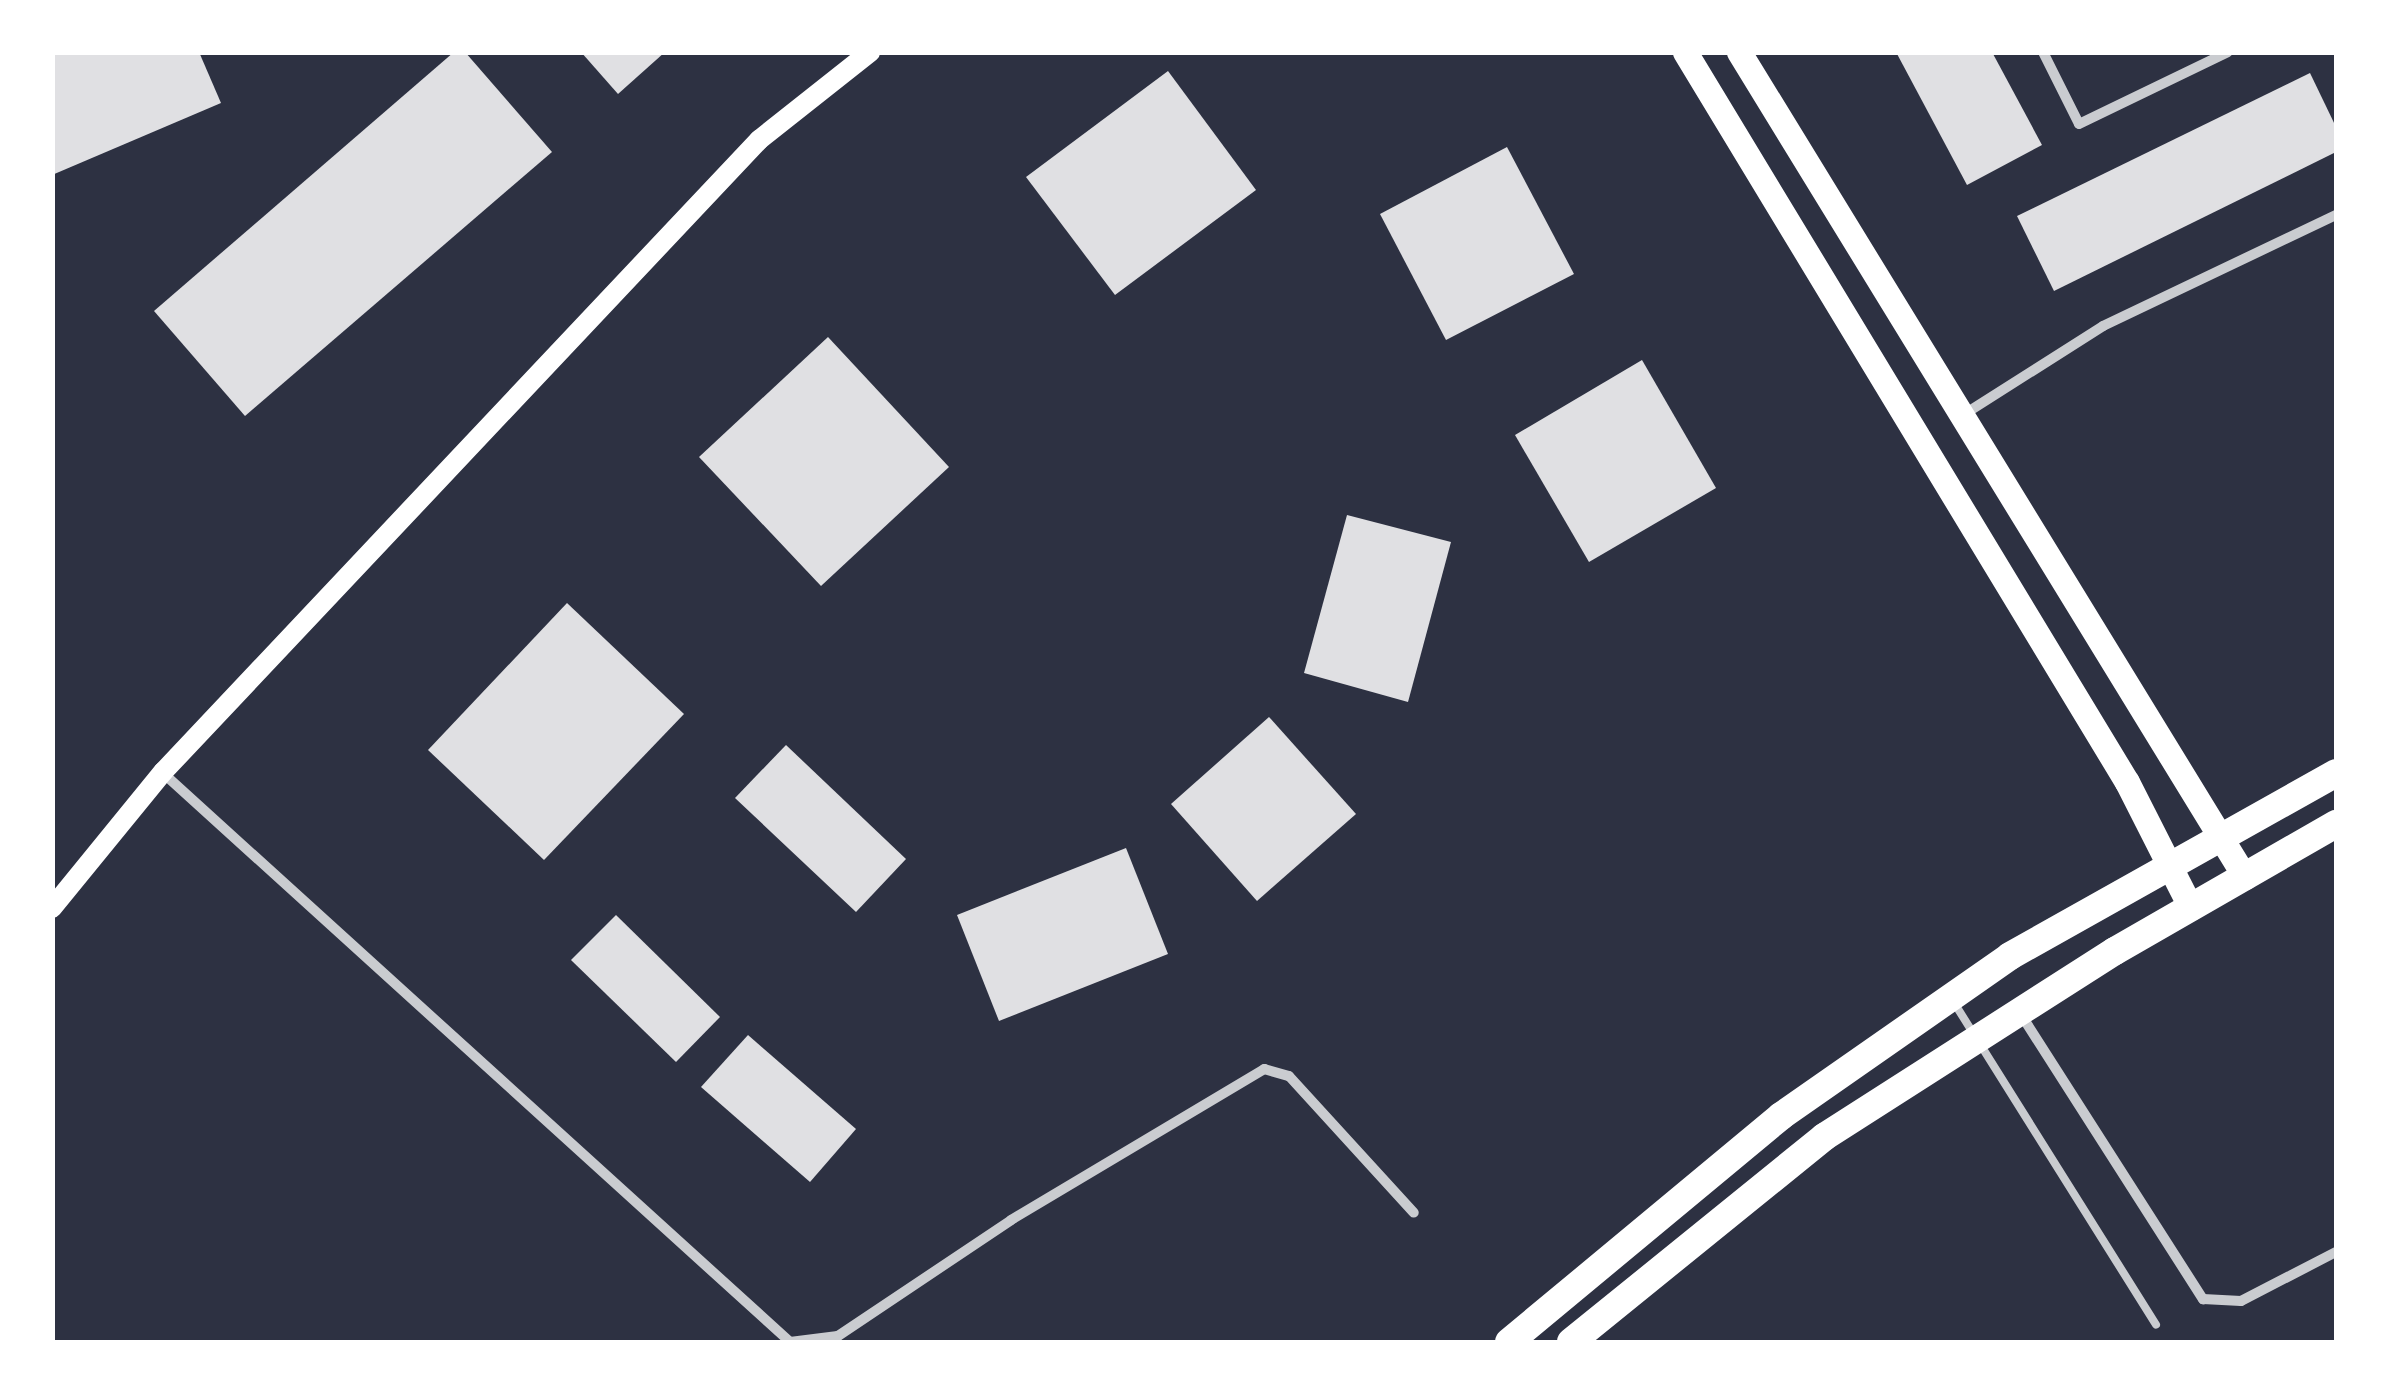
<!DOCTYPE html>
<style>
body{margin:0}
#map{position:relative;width:2389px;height:1395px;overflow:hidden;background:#2d3142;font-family:Poppins,sans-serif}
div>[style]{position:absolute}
.building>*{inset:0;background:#e0e0e3}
.service>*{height:8px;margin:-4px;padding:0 4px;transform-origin:4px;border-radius:4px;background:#caccd0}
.minor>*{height:10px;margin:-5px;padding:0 5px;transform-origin:5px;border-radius:5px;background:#caccd0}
.secondary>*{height:20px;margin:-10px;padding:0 10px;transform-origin:10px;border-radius:10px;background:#fff}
.primary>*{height:25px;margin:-12.5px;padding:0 12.5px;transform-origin:12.5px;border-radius:12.5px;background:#fff}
.trunk>*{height:28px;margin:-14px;padding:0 14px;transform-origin:14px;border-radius:14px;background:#fff}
span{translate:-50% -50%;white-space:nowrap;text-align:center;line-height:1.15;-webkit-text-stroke:8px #fff;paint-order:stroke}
.frame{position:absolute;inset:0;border:55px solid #fff;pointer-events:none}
</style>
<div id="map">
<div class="building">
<div style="clip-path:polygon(52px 52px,199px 52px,221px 103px,52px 175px)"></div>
<div style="clip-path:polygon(454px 52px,465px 52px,552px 152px,245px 416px,154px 311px)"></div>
<div style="clip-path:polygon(581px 52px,665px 52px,618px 94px)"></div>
<div style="clip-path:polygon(1896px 52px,1992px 52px,2042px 145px,1967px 185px)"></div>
<div style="clip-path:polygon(1168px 71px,1256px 190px,1115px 295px,1026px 177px)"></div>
<div style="clip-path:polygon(2310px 73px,2336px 127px,2336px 152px,2054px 291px,2017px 216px)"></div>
<div style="clip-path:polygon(1507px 147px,1574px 274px,1446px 340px,1380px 214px)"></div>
<div style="clip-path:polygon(828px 337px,949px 467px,821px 586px,699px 457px)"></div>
<div style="clip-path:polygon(1642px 360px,1716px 488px,1589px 562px,1515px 435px)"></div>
<div style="clip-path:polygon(1347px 515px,1451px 542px,1408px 702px,1304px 673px)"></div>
<div style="clip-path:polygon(567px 603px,684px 714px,544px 860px,428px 750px)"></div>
<div style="clip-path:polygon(1269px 717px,1356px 814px,1257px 901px,1171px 804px)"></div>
<div style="clip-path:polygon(786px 745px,906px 859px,856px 912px,735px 798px)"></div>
<div style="clip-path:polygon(1126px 848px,1168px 954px,999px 1021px,957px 915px)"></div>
<div style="clip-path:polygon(616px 915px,720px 1017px,676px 1062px,571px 960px)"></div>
<div style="clip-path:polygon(748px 1035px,856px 1129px,810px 1182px,701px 1087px)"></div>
</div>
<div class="service">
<div style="left:1953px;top:1001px;width:382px;rotate:57.9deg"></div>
</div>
<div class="minor">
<div style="left:2043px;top:52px;width:80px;rotate:63.4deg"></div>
<div style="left:2079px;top:124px;width:165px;rotate:-25.8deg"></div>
<div style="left:1963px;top:415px;width:166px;rotate:-32.4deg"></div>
<div style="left:2103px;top:326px;width:258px;rotate:-25.5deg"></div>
<div style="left:163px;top:773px;width:847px;rotate:42.22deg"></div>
<div style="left:2020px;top:1013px;width:340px;rotate:57.4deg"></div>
<div style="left:2203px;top:1299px;width:38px;rotate:3deg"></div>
<div style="left:2241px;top:1301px;width:107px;rotate:-27.3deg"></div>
<div style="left:790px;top:1342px;width:48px;rotate:-7.1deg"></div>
<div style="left:838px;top:1336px;width:208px;rotate:-33.8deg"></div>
<div style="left:1011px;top:1220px;width:295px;rotate:-30.8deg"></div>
<div style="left:1264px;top:1069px;width:26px;rotate:16deg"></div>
<div style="left:1289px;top:1076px;width:185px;rotate:47.6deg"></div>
</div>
<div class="secondary">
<div style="left:52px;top:908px;width:176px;rotate:-50.8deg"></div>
<div style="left:163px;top:772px;width:869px;rotate:-46.68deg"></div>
<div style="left:759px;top:140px;width:142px;rotate:-38.4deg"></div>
</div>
<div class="primary">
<div style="left:1685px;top:52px;width:853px;rotate:58.81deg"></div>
<div style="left:2127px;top:782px;width:141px;rotate:63.1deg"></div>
<div style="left:1739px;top:52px;width:968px;rotate:58.48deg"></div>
</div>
<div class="trunk">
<div style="left:1509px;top:1342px;width:354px;rotate:-39.7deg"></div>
<div style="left:1781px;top:1116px;width:279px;rotate:-34.9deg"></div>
<div style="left:2010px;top:956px;width:374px;rotate:-29.3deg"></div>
<div style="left:1571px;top:1342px;width:326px;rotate:-39deg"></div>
<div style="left:1824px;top:1137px;width:345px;rotate:-32.6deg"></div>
<div style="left:2115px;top:951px;width:255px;rotate:-29.9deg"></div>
</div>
<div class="frame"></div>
</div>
